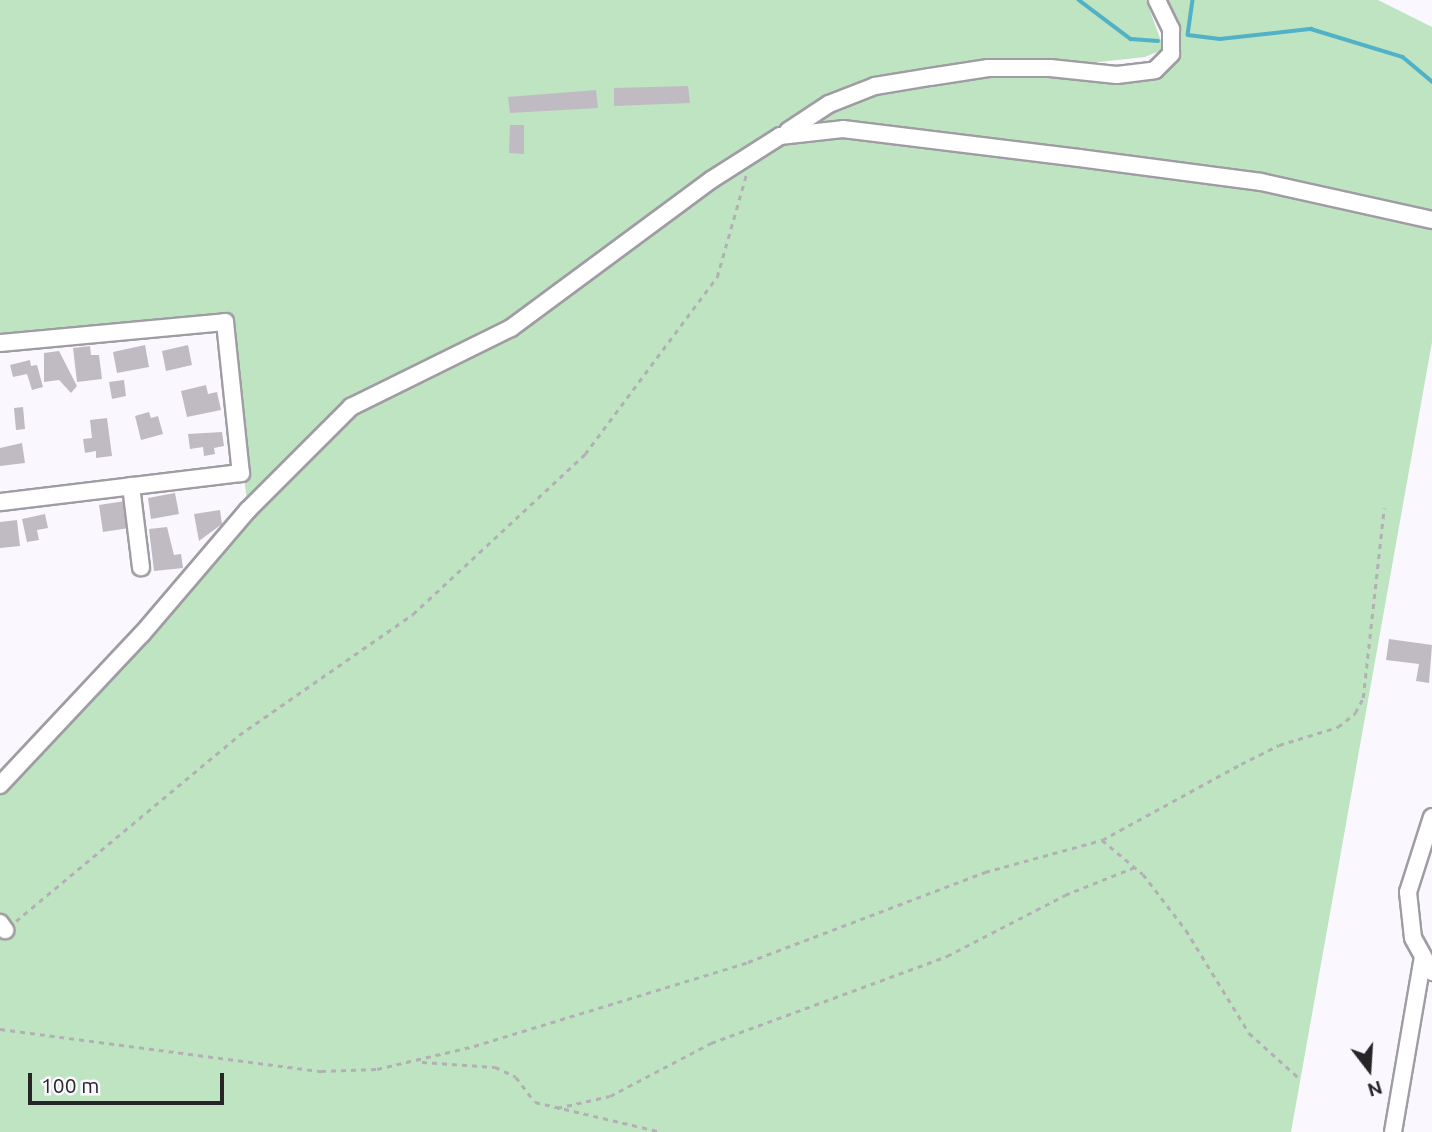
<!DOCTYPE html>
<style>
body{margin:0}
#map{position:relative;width:1432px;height:1132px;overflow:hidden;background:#fbf7fe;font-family:Ubuntu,sans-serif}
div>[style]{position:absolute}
.green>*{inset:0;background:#bee4c1}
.stream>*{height:3.5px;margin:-1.75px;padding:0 1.75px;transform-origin:1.75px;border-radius:1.75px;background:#51b1c7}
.building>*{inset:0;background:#c0bbc2}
.path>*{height:2.5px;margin-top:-1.25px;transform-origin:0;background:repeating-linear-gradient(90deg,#b3b0b5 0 5px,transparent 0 10px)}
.roads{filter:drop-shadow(2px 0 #a09ca3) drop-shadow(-2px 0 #a09ca3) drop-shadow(0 2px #a09ca3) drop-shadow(0 -2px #a09ca3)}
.street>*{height:16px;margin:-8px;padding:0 8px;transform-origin:8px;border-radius:8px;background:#fff}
span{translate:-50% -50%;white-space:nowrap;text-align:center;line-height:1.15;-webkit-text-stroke:6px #fbf7fe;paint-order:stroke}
.north{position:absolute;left:1334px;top:1034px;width:70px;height:70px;-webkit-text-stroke:5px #fbf7fe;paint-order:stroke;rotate:163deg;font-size:19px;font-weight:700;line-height:28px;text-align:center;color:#272528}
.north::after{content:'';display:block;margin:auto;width:24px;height:32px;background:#272528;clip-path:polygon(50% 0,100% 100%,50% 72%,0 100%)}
.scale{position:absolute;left:28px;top:1073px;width:196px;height:32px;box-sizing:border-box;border:4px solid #272528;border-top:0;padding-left:9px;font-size:21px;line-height:24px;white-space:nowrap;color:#272528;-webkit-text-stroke:5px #fbf7fe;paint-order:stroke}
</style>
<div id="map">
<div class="green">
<div style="clip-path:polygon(0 0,1146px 0,1164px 49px,1145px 57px,1053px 67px,1159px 75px,1179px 49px,1165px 0,1378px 0,1432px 27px,1432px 342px,1291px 1132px,0 1132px,0 785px,248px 510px,225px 322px,0 343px)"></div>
</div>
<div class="stream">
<div style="left:1079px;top:0;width:65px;rotate:36.9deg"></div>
<div style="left:1131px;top:39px;width:27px;rotate:4deg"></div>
<div style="left:1193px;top:0;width:35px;rotate:98deg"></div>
<div style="left:1188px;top:35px;width:32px;rotate:7deg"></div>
<div style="left:1220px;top:39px;width:92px;rotate:-6.3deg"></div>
<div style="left:1311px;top:29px;width:96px;rotate:16.9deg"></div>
<div style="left:1403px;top:57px;width:38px;rotate:40deg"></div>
</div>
<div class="building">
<div style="clip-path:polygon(688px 86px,690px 103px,614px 106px,614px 88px)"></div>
<div style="clip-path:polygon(596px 90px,598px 108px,510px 113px,508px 97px)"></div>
<div style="clip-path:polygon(510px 125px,524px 125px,524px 154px,509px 153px)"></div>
<div style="clip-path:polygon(145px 345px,149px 367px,117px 373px,113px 352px)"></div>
<div style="clip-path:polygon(188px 345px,192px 365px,166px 371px,162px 351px)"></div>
<div style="clip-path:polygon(90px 346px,91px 355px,99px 355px,102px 379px,77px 382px,73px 348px)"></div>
<div style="clip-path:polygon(59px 351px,77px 386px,71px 393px,59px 380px,44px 382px,44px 353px)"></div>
<div style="clip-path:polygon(30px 360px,31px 366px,37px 365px,43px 387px,32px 390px,27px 374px,13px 377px,10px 365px)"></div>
<div style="clip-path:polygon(124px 380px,126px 396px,112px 399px,109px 382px)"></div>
<div style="clip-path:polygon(206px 385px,208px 394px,217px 392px,221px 410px,187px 417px,181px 391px)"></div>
<div style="clip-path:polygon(23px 407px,25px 429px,16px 430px,14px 408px)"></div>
<div style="clip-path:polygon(149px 412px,151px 418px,158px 416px,163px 434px,141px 440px,135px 416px)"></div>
<div style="clip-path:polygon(107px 418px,112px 456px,96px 458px,96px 451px,85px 453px,83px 439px,92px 438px,90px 420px)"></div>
<div style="clip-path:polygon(222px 432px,224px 446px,214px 448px,215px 454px,204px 456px,203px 447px,190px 449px,188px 434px)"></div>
<div style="clip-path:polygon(22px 443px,25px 463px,0 466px,0 448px)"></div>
<div style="clip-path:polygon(175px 493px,179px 514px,151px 519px,148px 498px)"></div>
<div style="clip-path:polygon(125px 501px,129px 528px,103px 532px,99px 505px)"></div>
<div style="clip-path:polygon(220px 510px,222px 524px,199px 541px,194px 514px)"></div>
<div style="clip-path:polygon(45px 514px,48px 528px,37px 530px,39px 540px,27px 542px,22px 519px)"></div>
<div style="clip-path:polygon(17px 520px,20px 546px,0 548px,0 522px)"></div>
<div style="clip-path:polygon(167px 527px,174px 555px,181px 554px,183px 568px,154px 571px,149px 529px)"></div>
<div style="clip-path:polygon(1389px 639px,1432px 645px,1429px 683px,1416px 681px,1419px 664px,1386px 660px)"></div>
</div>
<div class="path">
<div style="left:1102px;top:840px;width:53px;rotate:39.7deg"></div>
<div style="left:1143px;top:874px;width:71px;rotate:52.5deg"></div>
<div style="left:1186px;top:930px;width:121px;rotate:58.5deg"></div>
<div style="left:1249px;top:1033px;width:69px;rotate:42deg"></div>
<div style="left:16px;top:921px;width:290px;rotate:-39.8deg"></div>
<div style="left:239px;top:735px;width:212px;rotate:-34.8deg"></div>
<div style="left:413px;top:614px;width:235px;rotate:-42.9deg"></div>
<div style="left:585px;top:454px;width:221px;rotate:-53.3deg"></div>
<div style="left:717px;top:277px;width:106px;rotate:-74.1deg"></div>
<div style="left:0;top:1029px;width:324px;rotate:7.5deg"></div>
<div style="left:321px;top:1071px;width:56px;rotate:-2deg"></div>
<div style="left:377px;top:1069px;width:100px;rotate:-13.3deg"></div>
<div style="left:474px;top:1046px;width:287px;rotate:-17deg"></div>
<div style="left:748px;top:962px;width:254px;rotate:-20.8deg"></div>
<div style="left:985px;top:872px;width:121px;rotate:-15.3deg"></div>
<div style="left:1102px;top:840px;width:158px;rotate:-28.7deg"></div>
<div style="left:1241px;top:764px;width:42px;rotate:-26.6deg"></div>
<div style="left:1279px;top:745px;width:62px;rotate:-17deg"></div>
<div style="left:1338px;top:727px;width:22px;rotate:-39deg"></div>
<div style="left:1355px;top:713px;width:17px;rotate:-62deg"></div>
<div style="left:1363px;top:698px;width:191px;rotate:-83.7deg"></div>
<div style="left:422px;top:1062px;width:73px;rotate:3.9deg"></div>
<div style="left:495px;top:1067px;width:23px;rotate:25deg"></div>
<div style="left:516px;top:1077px;width:31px;rotate:53deg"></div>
<div style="left:535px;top:1102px;width:130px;rotate:13.3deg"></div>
<div style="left:557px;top:1108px;width:54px;rotate:-12.8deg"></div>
<div style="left:610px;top:1096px;width:114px;rotate:-27.7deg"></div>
<div style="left:711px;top:1043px;width:252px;rotate:-20.2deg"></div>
<div style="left:947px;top:956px;width:133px;rotate:-27.3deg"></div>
<div style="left:1065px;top:895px;width:75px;rotate:-21.8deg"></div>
</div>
<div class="roads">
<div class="street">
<div style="left:788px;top:131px;width:49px;rotate:-33.4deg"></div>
<div style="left:829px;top:104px;width:49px;rotate:-21.4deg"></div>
<div style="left:875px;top:86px;width:56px;rotate:-9.3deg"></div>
<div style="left:930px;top:77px;width:59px;rotate:-8.8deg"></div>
<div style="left:988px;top:68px;width:62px"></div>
<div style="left:1050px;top:68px;width:67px;rotate:6deg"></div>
<div style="left:1117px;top:75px;width:38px;rotate:-7deg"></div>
<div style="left:1155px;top:70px;width:23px;rotate:-45deg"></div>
<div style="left:1171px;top:54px;width:25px;rotate:-90deg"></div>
<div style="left:1171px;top:29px;width:32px;rotate:-116deg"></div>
<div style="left:0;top:343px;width:226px;rotate:-5.3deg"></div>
<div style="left:225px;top:322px;width:152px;rotate:84deg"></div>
<div style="left:241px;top:473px;width:243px;rotate:173.1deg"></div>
<div style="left:131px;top:486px;width:82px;rotate:83deg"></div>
<div style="left:0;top:785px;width:207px;rotate:-46.8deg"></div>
<div style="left:142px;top:634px;width:163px;rotate:-49.5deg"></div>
<div style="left:248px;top:510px;width:146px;rotate:-45deg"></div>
<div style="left:351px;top:407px;width:178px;rotate:-26.3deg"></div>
<div style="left:511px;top:328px;width:249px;rotate:-36.5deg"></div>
<div style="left:711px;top:180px;width:82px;rotate:-32.5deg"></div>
<div style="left:780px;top:136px;width:63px;rotate:-6.3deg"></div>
<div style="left:843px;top:129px;width:238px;rotate:7deg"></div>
<div style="left:1079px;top:158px;width:184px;rotate:7.5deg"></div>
<div style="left:1261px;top:182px;width:175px;rotate:12.5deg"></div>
<div style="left:1432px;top:817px;width:79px;rotate:107.7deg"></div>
<div style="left:1408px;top:892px;width:46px;rotate:83.8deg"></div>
<div style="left:1413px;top:938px;width:39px;rotate:61deg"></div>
<div style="left:0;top:923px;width:9px;rotate:54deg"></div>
<div style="left:1393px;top:1132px;width:178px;rotate:-80.3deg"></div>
</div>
</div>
<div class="north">N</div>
<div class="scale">100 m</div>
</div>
